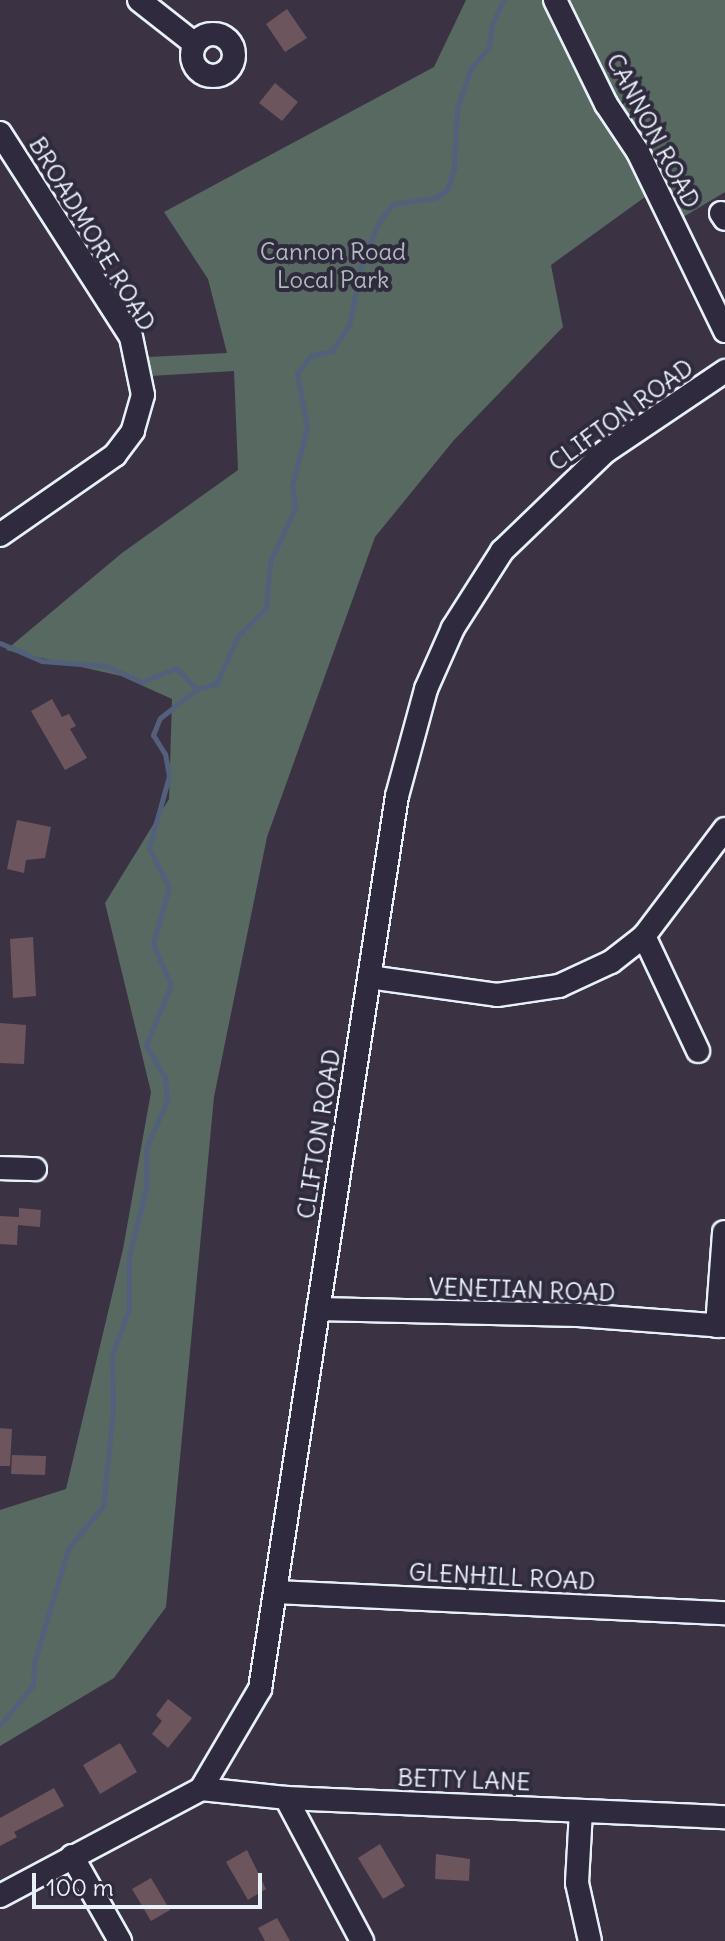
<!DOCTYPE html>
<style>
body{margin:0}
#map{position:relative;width:725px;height:1941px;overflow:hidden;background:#3b3343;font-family:Delius,sans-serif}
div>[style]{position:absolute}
.green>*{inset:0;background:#576961}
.stream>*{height:5px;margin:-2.5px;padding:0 2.5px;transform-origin:2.5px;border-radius:2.5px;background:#53607c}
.building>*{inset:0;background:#6c555d}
.roads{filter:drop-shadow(2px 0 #e8f1f8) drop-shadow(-2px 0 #e8f1f8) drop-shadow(0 2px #e8f1f8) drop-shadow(0 -2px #e8f1f8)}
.minor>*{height:22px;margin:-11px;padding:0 11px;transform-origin:11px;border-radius:11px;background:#2f2a3d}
.minor>.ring{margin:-11px;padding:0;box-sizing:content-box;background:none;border:22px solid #2f2a3d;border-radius:50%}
span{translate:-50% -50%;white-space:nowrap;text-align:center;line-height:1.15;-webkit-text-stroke:8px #2f2a3d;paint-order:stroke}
.street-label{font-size:24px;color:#e8f1f8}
.park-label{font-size:24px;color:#aebbbc}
.scale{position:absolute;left:32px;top:1873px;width:230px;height:36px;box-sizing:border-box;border:4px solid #e8f1f8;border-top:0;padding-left:10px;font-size:24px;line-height:28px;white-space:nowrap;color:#e8f1f8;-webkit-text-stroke:6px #2f2a3d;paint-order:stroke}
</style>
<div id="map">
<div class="green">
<div style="clip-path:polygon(466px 0,725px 0,725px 192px,675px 222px,656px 189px,551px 265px,563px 327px,454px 440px,375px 537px,267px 837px,214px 1097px,166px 1607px,114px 1678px,0 1746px,0 1510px,66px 1489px,123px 1249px,151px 1092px,105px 903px,169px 799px,172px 699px,121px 676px,6px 650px,122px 553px,238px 470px,234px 371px,150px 376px,148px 357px,227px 353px,208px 279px,164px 212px,434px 67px)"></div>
</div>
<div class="stream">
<div style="left:0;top:643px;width:46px;rotate:23.2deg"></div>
<div style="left:42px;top:661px;width:65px;rotate:4.4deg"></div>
<div style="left:107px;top:666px;width:38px;rotate:25deg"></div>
<div style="left:142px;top:682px;width:37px;rotate:-22deg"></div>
<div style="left:176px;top:668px;width:30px;rotate:45deg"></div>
<div style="left:0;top:1725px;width:52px;rotate:-50.5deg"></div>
<div style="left:33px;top:1685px;width:26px;rotate:-86deg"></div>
<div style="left:35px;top:1659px;width:115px;rotate:-73.3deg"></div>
<div style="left:68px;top:1549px;width:55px;rotate:-50.9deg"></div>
<div style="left:103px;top:1506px;width:98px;rotate:-84.1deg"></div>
<div style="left:113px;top:1409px;width:54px;rotate:-91.1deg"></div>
<div style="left:112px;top:1355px;width:50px;rotate:-70.1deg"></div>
<div style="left:129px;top:1308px;width:51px;rotate:-90deg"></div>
<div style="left:129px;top:1257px;width:72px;rotate:-76.3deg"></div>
<div style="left:146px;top:1187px;width:39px;rotate:-90deg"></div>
<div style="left:146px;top:1148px;width:51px;rotate:-65.9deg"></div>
<div style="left:167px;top:1101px;width:24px;rotate:-95deg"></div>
<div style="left:165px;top:1077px;width:37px;rotate:-121deg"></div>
<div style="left:146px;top:1045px;width:65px;rotate:-67.4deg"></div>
<div style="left:171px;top:985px;width:45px;rotate:-113.7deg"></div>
<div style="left:153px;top:944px;width:59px;rotate:-74.3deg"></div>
<div style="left:169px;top:887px;width:44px;rotate:-117.1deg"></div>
<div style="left:149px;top:848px;width:75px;rotate:-74.5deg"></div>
<div style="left:169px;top:776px;width:22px;rotate:-100deg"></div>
<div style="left:165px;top:754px;width:22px;rotate:-122deg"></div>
<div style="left:153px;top:735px;width:18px;rotate:-68deg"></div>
<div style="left:160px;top:718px;width:47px;rotate:-38.1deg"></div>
<div style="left:197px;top:689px;width:20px;rotate:-15deg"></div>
<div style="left:216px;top:684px;width:53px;rotate:-65.4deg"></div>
<div style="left:238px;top:636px;width:40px;rotate:-45deg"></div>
<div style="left:266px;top:608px;width:46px;rotate:-85deg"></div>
<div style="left:270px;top:562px;width:60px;rotate:-65.2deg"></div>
<div style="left:295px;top:508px;width:22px;rotate:-98deg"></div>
<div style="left:292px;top:486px;width:61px;rotate:-75.7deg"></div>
<div style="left:307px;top:427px;width:55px;rotate:-100.5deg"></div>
<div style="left:297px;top:373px;width:22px;rotate:-51deg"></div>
<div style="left:311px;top:356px;width:22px;rotate:-13deg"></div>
<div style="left:332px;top:351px;width:31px;rotate:-57deg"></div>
<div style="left:349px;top:325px;width:60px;rotate:-78.5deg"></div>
<div style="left:361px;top:266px;width:46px;rotate:-68.4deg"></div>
<div style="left:378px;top:223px;width:24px;rotate:-52deg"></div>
<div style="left:393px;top:204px;width:42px;rotate:-8.1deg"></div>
<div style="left:435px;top:198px;width:14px;rotate:-34deg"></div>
<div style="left:447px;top:190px;width:23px;rotate:-72deg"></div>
<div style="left:454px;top:168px;width:60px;rotate:-87.1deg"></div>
<div style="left:457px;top:108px;width:42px;rotate:-70.7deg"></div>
<div style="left:471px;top:68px;width:28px;rotate:-49deg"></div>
<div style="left:489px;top:47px;width:23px;rotate:-83deg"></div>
<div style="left:492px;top:24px;width:26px;rotate:-65deg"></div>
</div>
<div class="building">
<div style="clip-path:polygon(287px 9px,307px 38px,285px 52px,266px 24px)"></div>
<div style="clip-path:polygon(275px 83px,298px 102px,282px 121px,259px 103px)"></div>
<div style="clip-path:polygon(52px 699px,62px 717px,69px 714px,76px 726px,70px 729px,87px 758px,65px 770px,31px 711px)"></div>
<div style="clip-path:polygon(17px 820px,51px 827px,45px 858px,26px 860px,24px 873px,7px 869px)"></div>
<div style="clip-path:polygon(33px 937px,36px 996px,13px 998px,10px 939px)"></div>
<div style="clip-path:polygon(0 1023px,26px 1025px,24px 1064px,0 1063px)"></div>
<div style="clip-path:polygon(19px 1208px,41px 1210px,40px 1227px,18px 1225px,17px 1245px,0 1244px,0 1216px,19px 1217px)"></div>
<div style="clip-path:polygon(0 1428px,12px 1429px,10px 1466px,0 1466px)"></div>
<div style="clip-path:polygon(12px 1455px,46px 1456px,45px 1475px,11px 1474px)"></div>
<div style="clip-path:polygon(168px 1699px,192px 1718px,168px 1748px,152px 1734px,162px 1721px,156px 1715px)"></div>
<div style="clip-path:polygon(120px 1743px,137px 1772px,100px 1794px,83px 1765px)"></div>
<div style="clip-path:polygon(54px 1788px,64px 1806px,14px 1832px,17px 1837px,0 1846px,0 1818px)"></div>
<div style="clip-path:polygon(380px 1844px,405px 1886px,383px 1899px,358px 1858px)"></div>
<div style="clip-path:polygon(247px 1850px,266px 1889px,248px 1900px,226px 1862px)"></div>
<div style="clip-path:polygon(436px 1854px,470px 1859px,469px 1881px,435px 1879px)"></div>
<div style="clip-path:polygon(151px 1878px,170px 1910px,151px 1921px,132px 1889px)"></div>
<div style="clip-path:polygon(277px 1918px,290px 1941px,265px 1941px,258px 1928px)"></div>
</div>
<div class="roads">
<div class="minor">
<div style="left:139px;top:0;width:71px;rotate:38.2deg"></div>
<div style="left:555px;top:0;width:116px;rotate:63.9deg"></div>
<div style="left:606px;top:104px;width:58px;rotate:56.3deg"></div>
<div style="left:638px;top:152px;width:199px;rotate:64.1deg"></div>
<div class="ring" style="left:192px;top:34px;width:20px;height:20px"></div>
<div style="left:0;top:133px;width:242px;rotate:57.3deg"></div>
<div style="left:131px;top:337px;width:59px;rotate:78.3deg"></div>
<div style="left:143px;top:395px;width:37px;rotate:106deg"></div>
<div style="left:133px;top:431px;width:30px;rotate:127deg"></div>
<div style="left:115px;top:455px;width:140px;rotate:145.2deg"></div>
<div style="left:721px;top:213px;width:7px;rotate:56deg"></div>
<div style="left:644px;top:936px;width:127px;rotate:64.8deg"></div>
<div style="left:369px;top:977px;width:129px;rotate:8deg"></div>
<div style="left:497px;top:995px;width:63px;rotate:-8.3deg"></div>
<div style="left:559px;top:986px;width:57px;rotate:-24.8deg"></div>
<div style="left:611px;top:962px;width:42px;rotate:-38.2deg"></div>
<div style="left:644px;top:936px;width:134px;rotate:-52.9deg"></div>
<div style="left:0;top:1168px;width:35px;rotate:2deg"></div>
<div style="left:318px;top:1309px;width:260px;rotate:1.3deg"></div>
<div style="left:578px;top:1315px;width:147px;rotate:4.3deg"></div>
<div style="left:717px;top:1326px;width:94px;rotate:-85.7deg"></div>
<div style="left:276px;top:1592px;width:449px;rotate:2.7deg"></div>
<div style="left:201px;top:1789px;width:85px;rotate:6deg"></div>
<div style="left:286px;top:1798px;width:439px;rotate:2.5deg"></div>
<div style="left:286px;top:1798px;width:162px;rotate:62deg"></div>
<div style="left:581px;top:1811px;width:72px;rotate:93.2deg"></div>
<div style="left:577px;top:1883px;width:59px;rotate:77.4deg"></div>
<div style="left:72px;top:1856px;width:98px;rotate:60.5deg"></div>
<div style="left:0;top:1896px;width:228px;rotate:-28deg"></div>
<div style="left:201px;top:1789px;width:116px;rotate:-59.5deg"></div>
<div style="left:260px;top:1689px;width:903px;rotate:-81.28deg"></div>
<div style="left:397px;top:796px;width:111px;rotate:-74.8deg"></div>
<div style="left:426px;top:689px;width:67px;rotate:-66.1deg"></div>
<div style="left:453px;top:628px;width:91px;rotate:-57.5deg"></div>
<div style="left:502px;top:551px;width:143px;rotate:-43.9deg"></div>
<div style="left:605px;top:452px;width:145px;rotate:-34deg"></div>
</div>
</div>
<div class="street-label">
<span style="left:653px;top:131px;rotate:62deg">CANNON ROAD</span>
<span style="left:92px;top:234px;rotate:59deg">BROADMORE ROAD</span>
<span style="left:621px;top:415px;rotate:-36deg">CLIFTON ROAD</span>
<span style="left:319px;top:1134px;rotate:-81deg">CLIFTON ROAD</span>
<span style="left:522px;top:1290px;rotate:2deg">VENETIAN ROAD</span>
<span style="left:502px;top:1577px;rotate:3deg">GLENHILL ROAD</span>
<span style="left:464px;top:1780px;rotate:2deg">BETTY LANE</span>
</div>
<div class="park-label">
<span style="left:333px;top:266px">Cannon Road<br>Local Park</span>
</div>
<div class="scale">100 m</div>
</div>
